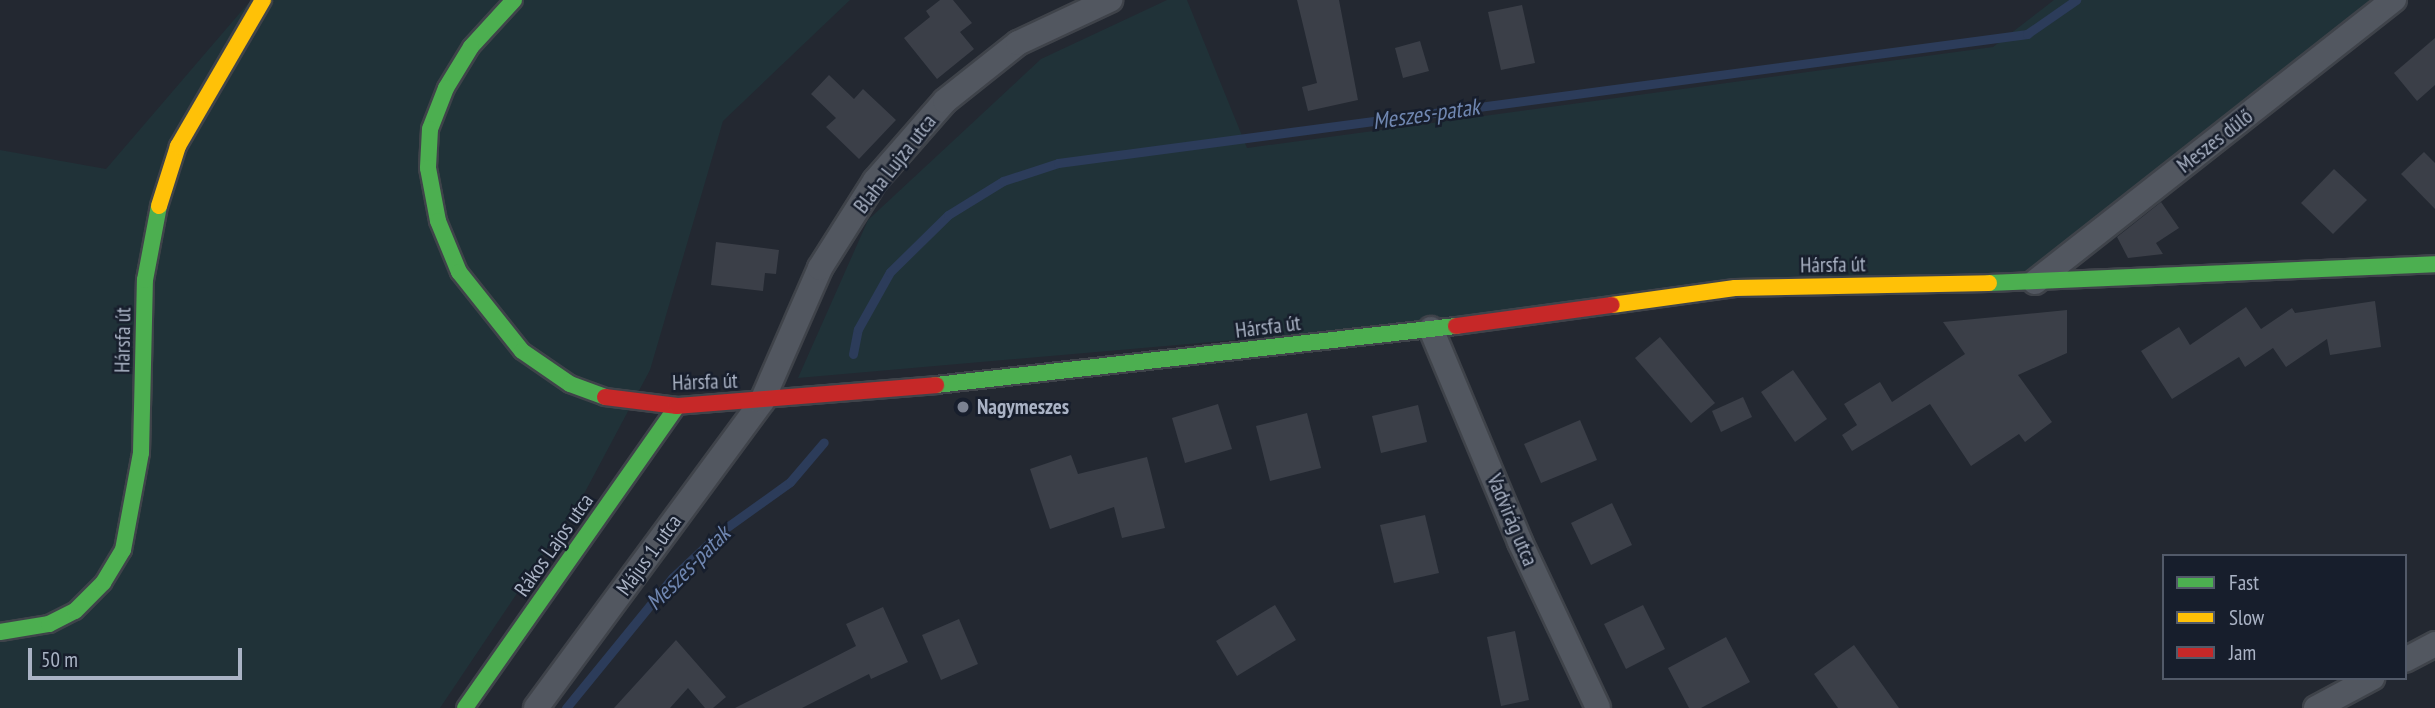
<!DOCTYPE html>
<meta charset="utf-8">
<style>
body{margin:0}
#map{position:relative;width:2435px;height:708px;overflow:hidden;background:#232831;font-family:"PT Sans Narrow",sans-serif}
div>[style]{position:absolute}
.green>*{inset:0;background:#203238}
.stream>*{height:9px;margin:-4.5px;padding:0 4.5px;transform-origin:4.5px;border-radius:4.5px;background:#2c3c5a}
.building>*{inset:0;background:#3b3f48}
.roads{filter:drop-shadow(2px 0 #3f434a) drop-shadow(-2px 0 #3f434a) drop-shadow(0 2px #3f434a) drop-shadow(0 -2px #3f434a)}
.street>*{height:24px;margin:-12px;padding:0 12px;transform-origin:12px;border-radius:12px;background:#525760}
.fast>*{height:16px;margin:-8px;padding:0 8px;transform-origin:8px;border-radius:8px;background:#4caf50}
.slow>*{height:16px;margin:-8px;padding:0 8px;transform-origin:8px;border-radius:8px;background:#ffc107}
.jam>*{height:16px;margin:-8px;padding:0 8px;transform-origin:8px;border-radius:8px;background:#c62828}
.dots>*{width:19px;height:19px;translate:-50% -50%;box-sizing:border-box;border:4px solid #171e2c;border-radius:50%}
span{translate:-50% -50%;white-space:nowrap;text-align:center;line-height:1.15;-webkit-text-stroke:5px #171e2c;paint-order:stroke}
.street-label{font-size:21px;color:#aab3c5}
.poi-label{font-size:21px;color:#aab3c5;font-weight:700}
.left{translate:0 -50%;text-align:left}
.water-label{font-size:23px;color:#7087b1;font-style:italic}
.legend{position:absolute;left:2162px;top:554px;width:245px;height:126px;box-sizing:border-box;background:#171e2c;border:2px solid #525a69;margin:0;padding:9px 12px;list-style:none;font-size:21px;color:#aab3c5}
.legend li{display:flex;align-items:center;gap:14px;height:35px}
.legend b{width:35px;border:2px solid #525a69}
.scale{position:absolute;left:28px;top:648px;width:214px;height:32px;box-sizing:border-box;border:4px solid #aab3c5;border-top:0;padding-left:9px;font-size:21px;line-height:24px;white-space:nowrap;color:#aab3c5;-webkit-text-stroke:5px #171e2c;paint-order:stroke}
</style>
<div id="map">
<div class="green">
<div style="clip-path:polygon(251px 0,850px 0,723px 121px,650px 370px,585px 492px,440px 708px,0 708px,0 150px,106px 169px)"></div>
<div style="clip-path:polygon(1167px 0,1187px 0,1247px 148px,1993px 47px,2054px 0,2390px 0,2026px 271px,798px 378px,868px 220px,1041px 59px)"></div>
</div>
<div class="stream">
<div style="left:853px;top:354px;width:25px;rotate:-79deg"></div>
<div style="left:858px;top:329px;width:65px;rotate:-60.7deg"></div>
<div style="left:890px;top:272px;width:81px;rotate:-44.5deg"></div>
<div style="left:948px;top:215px;width:65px;rotate:-31.7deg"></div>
<div style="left:1003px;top:181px;width:58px;rotate:-18.1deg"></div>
<div style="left:1058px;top:163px;width:978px;rotate:-7.58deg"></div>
<div style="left:2027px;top:34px;width:60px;rotate:-34.8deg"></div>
<div style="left:566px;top:708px;width:168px;rotate:-50.8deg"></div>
<div style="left:672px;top:578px;width:70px;rotate:-43.3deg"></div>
<div style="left:723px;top:530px;width:82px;rotate:-35.6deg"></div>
<div style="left:790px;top:482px;width:52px;rotate:-49.6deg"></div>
</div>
<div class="building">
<div style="clip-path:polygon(940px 0,953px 0,972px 23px,960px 32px,974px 49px,937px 79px,904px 38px,930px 17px,926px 11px)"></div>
<div style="clip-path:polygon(1297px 0,1339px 0,1358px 100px,1308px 111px,1302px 87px,1317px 83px)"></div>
<div style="clip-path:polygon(1522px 5px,1535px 63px,1501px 70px,1488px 12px)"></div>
<div style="clip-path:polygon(2435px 38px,2435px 85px,2417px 101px,2394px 73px)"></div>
<div style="clip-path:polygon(1420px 41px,1429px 71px,1403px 78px,1395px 48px)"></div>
<div style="clip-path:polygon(829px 75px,854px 99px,863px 89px,896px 120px,859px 159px,826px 127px,836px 118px,811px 94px)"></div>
<div style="clip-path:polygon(2424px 152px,2435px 163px,2435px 209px,2401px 174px)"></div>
<div style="clip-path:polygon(2334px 169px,2367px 200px,2333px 234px,2301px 203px)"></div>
<div style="clip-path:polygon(2161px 202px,2179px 228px,2156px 243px,2163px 254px,2128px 258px,2117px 237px)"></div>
<div style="clip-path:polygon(716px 242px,779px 250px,776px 274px,765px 273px,763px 291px,711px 285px)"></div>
<div style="clip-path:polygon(2375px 301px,2381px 347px,2330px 355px,2327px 339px,2286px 367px,2273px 348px,2245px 367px,2239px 357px,2172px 399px,2141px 351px,2179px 327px,2190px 345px,2246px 307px,2261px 329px,2292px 308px,2295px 313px)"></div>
<div style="clip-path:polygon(2067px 310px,2067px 353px,2018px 375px,2052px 422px,2025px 442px,2019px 434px,1971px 466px,1930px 404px,1852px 451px,1842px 435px,1857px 425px,1844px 404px,1880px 382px,1892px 402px,1965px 354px,1943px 322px)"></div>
<div style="clip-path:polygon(1660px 337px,1715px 403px,1691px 423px,1635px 358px)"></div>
<div style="clip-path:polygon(1793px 370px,1827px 419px,1795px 442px,1761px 392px)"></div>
<div style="clip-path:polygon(1743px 397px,1752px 417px,1721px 432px,1712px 411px)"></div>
<div style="clip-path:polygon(1218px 404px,1232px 449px,1185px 463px,1172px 418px)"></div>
<div style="clip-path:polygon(1418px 405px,1427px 442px,1381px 453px,1372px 416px)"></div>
<div style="clip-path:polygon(1307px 413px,1321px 468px,1270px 481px,1256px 426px)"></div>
<div style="clip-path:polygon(1580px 420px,1597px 460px,1541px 483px,1524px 444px)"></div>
<div style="clip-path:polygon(1071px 455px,1078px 474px,1147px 457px,1165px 528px,1122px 538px,1114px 507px,1050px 529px,1030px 469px)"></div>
<div style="clip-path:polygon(1612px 503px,1632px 545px,1591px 565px,1571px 523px)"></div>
<div style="clip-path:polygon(1425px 515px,1439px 573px,1394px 583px,1380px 525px)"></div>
<div style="clip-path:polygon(1275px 605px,1296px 640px,1237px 676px,1216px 641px)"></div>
<div style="clip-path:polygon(1643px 605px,1665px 649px,1626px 669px,1604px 624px)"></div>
<div style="clip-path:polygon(883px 607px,908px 662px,871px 679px,869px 674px,802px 708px,735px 708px,856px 646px,846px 624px)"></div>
<div style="clip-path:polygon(959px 619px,978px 664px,941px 680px,922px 635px)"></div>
<div style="clip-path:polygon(1515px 631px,1529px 700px,1501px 706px,1487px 637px)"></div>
<div style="clip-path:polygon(1726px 637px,1750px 682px,1701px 708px,1689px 708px,1668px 668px)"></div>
<div style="clip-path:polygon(676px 640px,726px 697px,713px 708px,705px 708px,688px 688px,670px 708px,614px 708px)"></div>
<div style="clip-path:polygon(1854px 645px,1899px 708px,1838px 708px,1814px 674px)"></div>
</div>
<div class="roads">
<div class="street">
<div style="left:2035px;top:282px;width:457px;rotate:-38.2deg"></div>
<div style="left:1431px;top:329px;width:231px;rotate:67.3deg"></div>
<div style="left:1520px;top:542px;width:183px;rotate:64.8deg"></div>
<div style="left:2405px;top:660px;width:34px;rotate:-28deg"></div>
<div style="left:536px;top:708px;width:381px;rotate:-53.6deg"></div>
<div style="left:762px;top:401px;width:145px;rotate:-66.4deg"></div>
<div style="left:820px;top:268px;width:103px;rotate:-57.7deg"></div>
<div style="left:875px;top:181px;width:106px;rotate:-48.8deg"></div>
<div style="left:945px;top:101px;width:93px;rotate:-38.5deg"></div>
<div style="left:1018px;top:43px;width:102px;rotate:-25.1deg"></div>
<div style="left:2316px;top:708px;width:64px;rotate:-28.2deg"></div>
</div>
<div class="fast">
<div style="left:514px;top:0;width:64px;rotate:132.5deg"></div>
<div style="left:471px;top:47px;width:48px;rotate:121.4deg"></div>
<div style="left:446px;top:88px;width:44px;rotate:111.3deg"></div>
<div style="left:430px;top:129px;width:39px;rotate:93deg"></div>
<div style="left:428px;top:168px;width:54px;rotate:79.3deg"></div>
<div style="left:438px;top:221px;width:55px;rotate:67.6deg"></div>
<div style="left:459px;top:272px;width:101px;rotate:51.4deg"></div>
<div style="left:522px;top:351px;width:58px;rotate:34.5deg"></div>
<div style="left:570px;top:384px;width:37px;rotate:20deg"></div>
<div style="left:1989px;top:283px;width:446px;rotate:-2.4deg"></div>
<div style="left:936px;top:385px;width:523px;rotate:-6.47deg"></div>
<div style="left:0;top:632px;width:50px;rotate:-9.3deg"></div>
<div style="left:49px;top:624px;width:29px;rotate:-27deg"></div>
<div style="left:75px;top:611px;width:40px;rotate:-45deg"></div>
<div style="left:103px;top:583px;width:39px;rotate:-59deg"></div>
<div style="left:123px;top:550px;width:99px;rotate:-79.5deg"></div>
<div style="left:141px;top:453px;width:173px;rotate:-88.7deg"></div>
<div style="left:145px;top:280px;width:75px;rotate:-79.3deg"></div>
<div style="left:465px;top:708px;width:369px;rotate:-54.9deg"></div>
</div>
<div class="slow">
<div style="left:159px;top:206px;width:63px;rotate:-72.4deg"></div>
<div style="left:178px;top:146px;width:169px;rotate:-59.8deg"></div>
<div style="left:1612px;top:305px;width:124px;rotate:-7.9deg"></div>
<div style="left:1735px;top:288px;width:254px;rotate:-1.1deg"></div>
</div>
<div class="jam">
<div style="left:1456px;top:326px;width:157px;rotate:-7.7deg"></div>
<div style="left:605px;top:397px;width:73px;rotate:7.1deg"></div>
<div style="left:677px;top:406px;width:260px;rotate:-4.6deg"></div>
</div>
</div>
<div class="dots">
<div style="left:963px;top:407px;background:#7b8291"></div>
</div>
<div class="street-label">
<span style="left:2215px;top:141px;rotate:-38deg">Meszes dűlő</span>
<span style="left:895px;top:164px;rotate:-52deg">Blaha Lujza utca</span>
<span style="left:1833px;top:265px;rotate:-1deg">Hársfa út</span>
<span style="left:1268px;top:327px;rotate:-7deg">Hársfa út</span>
<span style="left:123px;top:340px;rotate:-89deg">Hársfa út</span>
<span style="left:705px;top:382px;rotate:-2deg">Hársfa út</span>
<span style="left:1512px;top:520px;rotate:67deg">Vadvirág utca</span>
<span style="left:554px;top:545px;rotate:-55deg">Rákos Lajos utca</span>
<span style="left:649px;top:555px;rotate:-54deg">Május 1. utca</span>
</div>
<div class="poi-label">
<span class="left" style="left:977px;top:407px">Nagymeszes</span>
</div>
<div class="water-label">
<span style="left:1426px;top:114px;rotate:-8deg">Meszes-patak</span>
<span style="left:688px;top:568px;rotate:-45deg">Meszes-patak</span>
</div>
<ul class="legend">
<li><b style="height:9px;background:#4caf50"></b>Fast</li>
<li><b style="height:9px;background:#ffc107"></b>Slow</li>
<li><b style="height:9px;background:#c62828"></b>Jam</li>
</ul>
<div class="scale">50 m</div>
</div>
